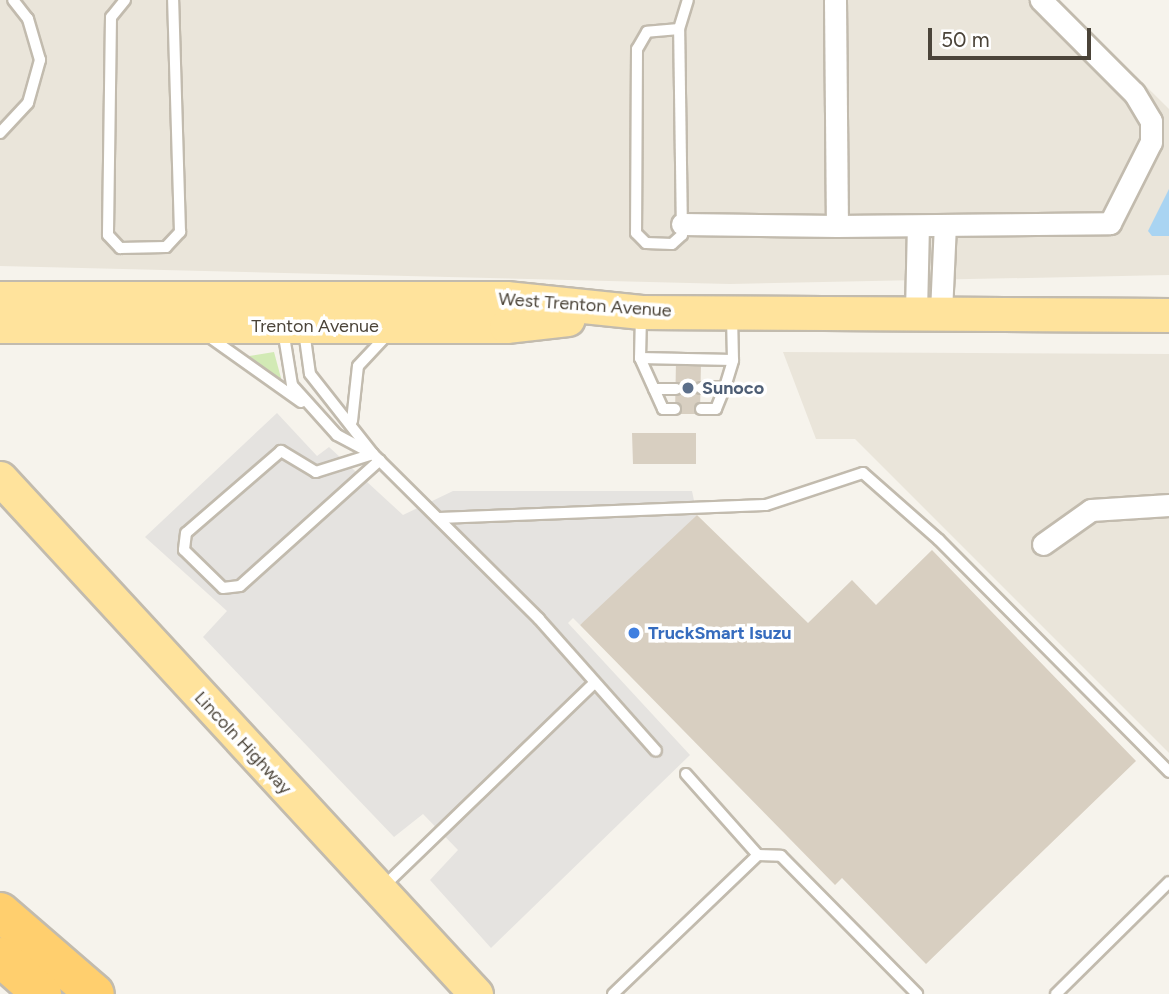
<!DOCTYPE html>
<style>
body{margin:0}
#map{position:relative;width:1169px;height:994px;overflow:hidden;background:#f6f3ec;font-family:Figtree,sans-serif}
div>[style]{position:absolute}
.residential>*{inset:0;background:#eae5da}
.green>*{inset:0;background:#d2eab5}
.parking>*{inset:0;background:#e5e3e0}
.water>*{inset:0;background:#a9d4f2}
.building>*{inset:0;background:#d8cfc1}
.roads{filter:drop-shadow(2px 0 #c2bbae) drop-shadow(-2px 0 #c2bbae) drop-shadow(0 2px #c2bbae) drop-shadow(0 -2px #c2bbae)}
.service>*{height:10px;margin:-5px;padding:0 5px;transform-origin:5px;border-radius:5px;background:#fff}
.minor>*{height:21px;margin:-10.5px;padding:0 10.5px;transform-origin:10.5px;border-radius:10.5px;background:#fff}
.primary>*{height:33px;margin:-16.5px;padding:0 16.5px;transform-origin:16.5px;border-radius:16.5px;background:#ffe39c}
.motorway>*{height:38px;margin:-19px;padding:0 19px;transform-origin:19px;border-radius:19px;background:#ffcf6e}
.dots>*{width:19px;height:19px;translate:-50% -50%;box-sizing:border-box;border:4px solid #fff;border-radius:50%}
span{translate:-50% -50%;white-space:nowrap;text-align:center;line-height:1.15;-webkit-text-stroke:7px #fff;paint-order:stroke}
.street-label{font-size:18px;color:#4b4439}
.service-label{font-size:18px;color:#4e5e75;font-weight:700}
.left{translate:0 -50%;text-align:left}
.shop-label{font-size:18px;color:#366cbe;font-weight:700}
.scale{position:absolute;left:928px;top:28px;width:163px;height:32px;box-sizing:border-box;border:4px solid #4b4439;border-top:0;padding-left:9px;font-size:21px;line-height:24px;white-space:nowrap;color:#4b4439;-webkit-text-stroke:5px #fff;paint-order:stroke}
</style>
<div id="map">
<div class="residential">
<div style="clip-path:polygon(0 0,1059px 0,1169px 109px,1169px 275px,730px 284px,0 266px)"></div>
<div style="clip-path:polygon(783px 352px,1169px 354px,1169px 753px,855px 439px,816px 439px)"></div>
</div>
<div class="green">
<div style="clip-path:polygon(274px 352px,281px 378px,278px 380px,249px 356px)"></div>
</div>
<div class="parking">
<div style="clip-path:polygon(277px 413px,317px 456px,329px 447px,403px 515px,453px 491px,692px 491px,697px 515px,623px 590px,580px 625px,573px 618px,568px 623px,690px 755px,491px 948px,430px 880px,458px 850px,423px 814px,394px 837px,203px 637px,227px 611px,145px 537px)"></div>
</div>
<div class="water">
<div style="clip-path:polygon(1169px 189px,1169px 236px,1152px 236px,1148px 231px)"></div>
</div>
<div class="building">
<div style="clip-path:polygon(676px 361px,701px 361px,700px 414px,675px 414px)"></div>
<div style="clip-path:polygon(632px 433px,696px 433px,696px 464px,633px 464px)"></div>
<div style="clip-path:polygon(697px 515px,808px 623px,852px 580px,876px 605px,932px 550px,1136px 761px,926px 964px,842px 878px,835px 885px,580px 625px)"></div>
</div>
<div class="roads">
<div class="service">
<div style="left:125px;top:0;width:22px;rotate:129deg"></div>
<div style="left:111px;top:17px;width:218px;rotate:90.8deg"></div>
<div style="left:108px;top:235px;width:18px;rotate:47deg"></div>
<div style="left:120px;top:248px;width:46px;rotate:-1.2deg"></div>
<div style="left:166px;top:247px;width:21px;rotate:-47deg"></div>
<div style="left:180px;top:232px;width:232px;rotate:-91.7deg"></div>
<div style="left:679px;top:29px;width:32px;rotate:175deg"></div>
<div style="left:647px;top:32px;width:20px;rotate:120deg"></div>
<div style="left:637px;top:49px;width:184px;rotate:90.3deg"></div>
<div style="left:636px;top:233px;width:14px;rotate:45deg"></div>
<div style="left:646px;top:243px;width:26px;rotate:2deg"></div>
<div style="left:672px;top:244px;width:13px;rotate:-42deg"></div>
<div style="left:682px;top:235px;width:206px;rotate:-90.8deg"></div>
<div style="left:679px;top:29px;width:30px;rotate:-73deg"></div>
<div style="left:0;top:133px;width:41px;rotate:-47deg"></div>
<div style="left:28px;top:103px;width:45px;rotate:-74.4deg"></div>
<div style="left:40px;top:60px;width:43px;rotate:-106.3deg"></div>
<div style="left:28px;top:19px;width:24px;rotate:-128deg"></div>
<div style="left:641px;top:315px;width:43px;rotate:91.3deg"></div>
<div style="left:640px;top:358px;width:56px;rotate:65.7deg"></div>
<div style="left:663px;top:409px;width:12px"></div>
<div style="left:283px;top:330px;width:56px;rotate:80.7deg"></div>
<div style="left:292px;top:385px;width:67px;rotate:48deg"></div>
<div style="left:337px;top:435px;width:38px;rotate:28deg"></div>
<div style="left:304px;top:331px;width:43px;rotate:82.1deg"></div>
<div style="left:310px;top:374px;width:102px;rotate:51.8deg"></div>
<div style="left:373px;top:454px;width:234px;rotate:44.8deg"></div>
<div style="left:539px;top:619px;width:176px;rotate:48.4deg"></div>
<div style="left:208px;top:336px;width:114px;rotate:35.4deg"></div>
<div style="left:640px;top:358px;width:93px;rotate:1.2deg"></div>
<div style="left:701px;top:388px;width:24px;rotate:-2deg"></div>
<div style="left:654px;top:389px;width:22px"></div>
<div style="left:701px;top:409px;width:15px"></div>
<div style="left:716px;top:409px;width:24px;rotate:-68deg"></div>
<div style="left:725px;top:387px;width:28px;rotate:-73deg"></div>
<div style="left:733px;top:360px;width:45px;rotate:-91.3deg"></div>
<div style="left:352px;top:421px;width:55px;rotate:-83.8deg"></div>
<div style="left:358px;top:366px;width:42px;rotate:-46.9deg"></div>
<div style="left:373px;top:454px;width:60px;rotate:162.5deg"></div>
<div style="left:316px;top:472px;width:41px;rotate:-149deg"></div>
<div style="left:281px;top:451px;width:125px;rotate:139.2deg"></div>
<div style="left:186px;top:533px;width:17px;rotate:97deg"></div>
<div style="left:184px;top:550px;width:54px;rotate:44.3deg"></div>
<div style="left:223px;top:588px;width:17px;rotate:-7deg"></div>
<div style="left:240px;top:586px;width:188px;rotate:-42deg"></div>
<div style="left:438px;top:518px;width:328px;rotate:-2.3deg"></div>
<div style="left:766px;top:505px;width:102px;rotate:-18.3deg"></div>
<div style="left:863px;top:473px;width:101px;rotate:41.4deg"></div>
<div style="left:939px;top:540px;width:327px;rotate:45.2deg"></div>
<div style="left:686px;top:774px;width:108px;rotate:48.4deg"></div>
<div style="left:758px;top:855px;width:23px;rotate:2deg"></div>
<div style="left:781px;top:856px;width:194px;rotate:45.4deg"></div>
<div style="left:384px;top:886px;width:291px;rotate:-44deg"></div>
<div style="left:613px;top:994px;width:201px;rotate:-43.8deg"></div>
<div style="left:1056px;top:994px;width:159px;rotate:-44.7deg"></div>
</div>
<div class="minor">
<div style="left:835px;top:0;width:226px;rotate:89.5deg"></div>
<div style="left:837px;top:226px;width:273px;rotate:-0.6deg"></div>
<div style="left:1110px;top:223px;width:91px;rotate:-63.2deg"></div>
<div style="left:1151px;top:142px;width:21px;rotate:-90deg"></div>
<div style="left:1151px;top:121px;width:33px;rotate:-121deg"></div>
<div style="left:1134px;top:93px;width:132px;rotate:-135deg"></div>
<div style="left:682px;top:224px;width:155px;rotate:0.7deg"></div>
<div style="left:916px;top:312px;width:86px;rotate:-88.7deg"></div>
<div style="left:941px;top:312px;width:87px;rotate:-87.4deg"></div>
<div style="left:1043px;top:544px;width:59px;rotate:-35.3deg"></div>
<div style="left:1091px;top:510px;width:78px;rotate:-3.7deg"></div>
</div>
<div class="primary">
<div style="left:0;top:298px;width:506px"></div>
<div style="left:506px;top:298px;width:136px;rotate:5.9deg"></div>
<div style="left:641px;top:312px;width:528px;rotate:0.33deg"></div>
<div style="left:0;top:326px;width:506px"></div>
<div style="left:506px;top:326px;width:62px;rotate:-6.4deg"></div>
<div style="left:0;top:478px;width:702px;rotate:47.31deg"></div>
</div>
<div class="motorway">
<div style="left:0;top:912px;width:125px;rotate:40.8deg"></div>
<div style="left:0;top:957px;width:56px;rotate:41.4deg"></div>
</div>
</div>
<div class="dots">
<div style="left:688px;top:388px;background:#5c6f8a"></div>
<div style="left:634px;top:633px;background:#3f7fe0"></div>
</div>
<div class="street-label">
<span style="left:585px;top:305px;rotate:4deg">West Trenton Avenue</span>
<span style="left:315px;top:326px">Trenton Avenue</span>
<span style="left:243px;top:743px;rotate:47deg">Lincoln Highway</span>
</div>
<div class="service-label">
<span class="left" style="left:702px;top:388px">Sunoco</span>
</div>
<div class="shop-label">
<span class="left" style="left:648px;top:633px">TruckSmart Isuzu</span>
</div>
<div class="scale">50 m</div>
</div>
